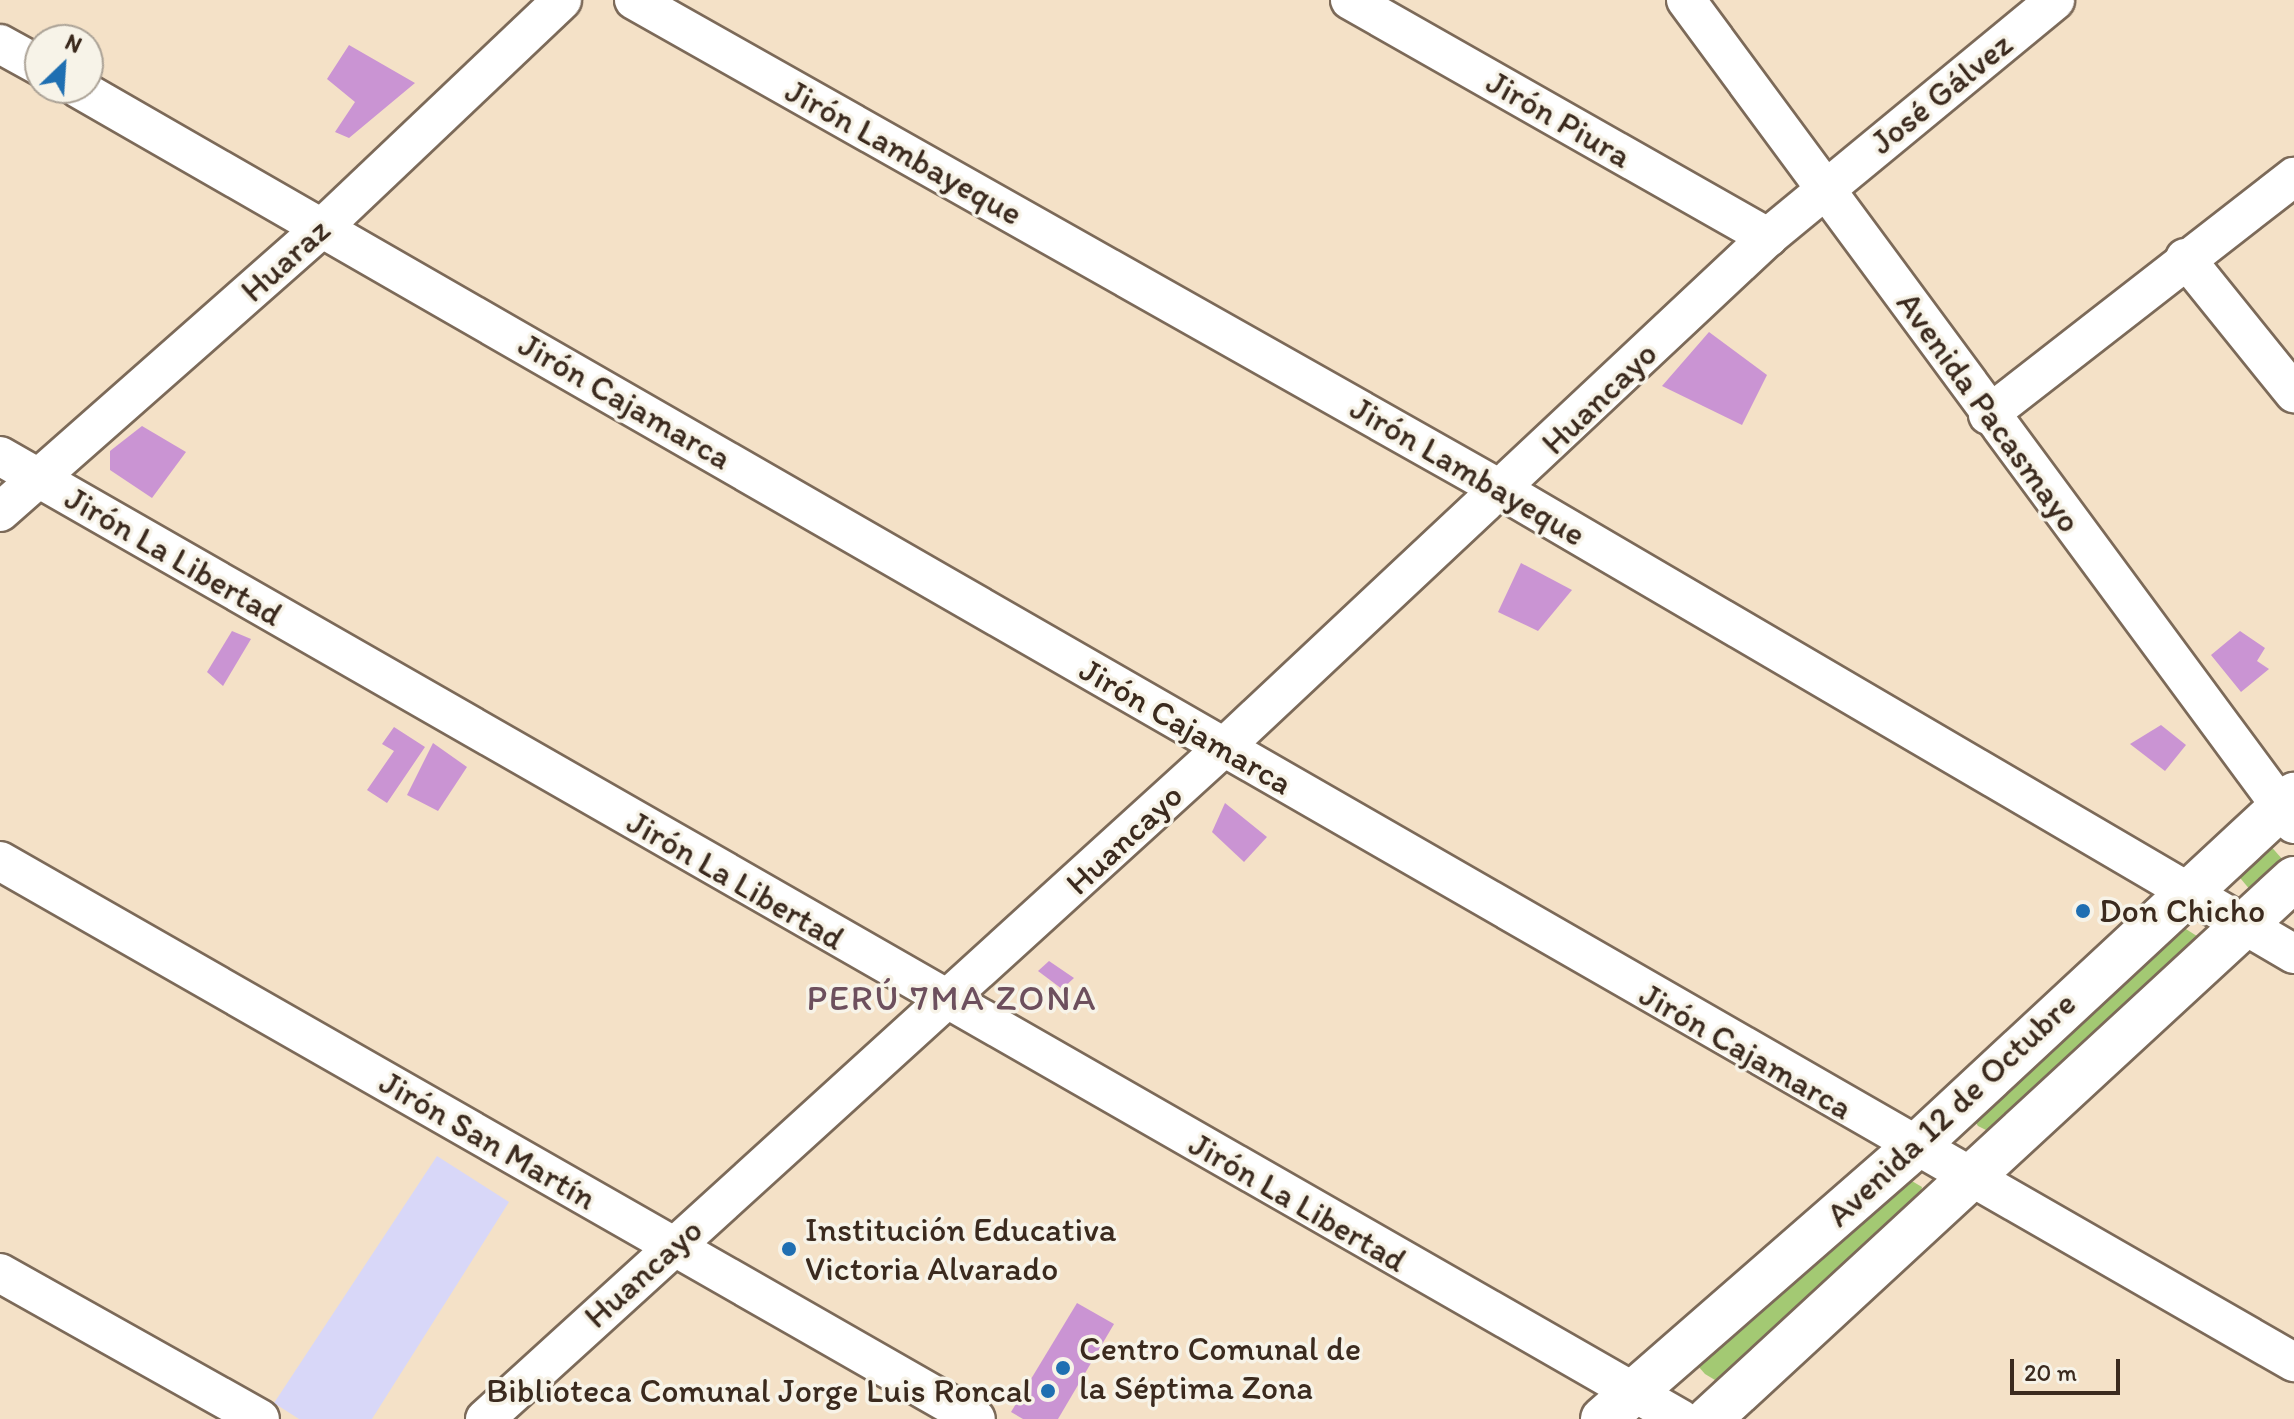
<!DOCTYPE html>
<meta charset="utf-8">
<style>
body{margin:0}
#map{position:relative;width:2294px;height:1419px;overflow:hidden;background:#f4e1c7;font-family:Itim,sans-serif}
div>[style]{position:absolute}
.built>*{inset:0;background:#d8d7f8}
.green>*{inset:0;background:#a3c973}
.building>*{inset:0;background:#ca94d3}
.roads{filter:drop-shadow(2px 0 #7c6a59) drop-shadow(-2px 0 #7c6a59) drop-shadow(0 2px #7c6a59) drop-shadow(0 -2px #7c6a59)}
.minor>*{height:38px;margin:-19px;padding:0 19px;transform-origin:19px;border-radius:19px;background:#fff}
.major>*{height:44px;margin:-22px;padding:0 22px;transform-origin:22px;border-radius:22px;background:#fff}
.dots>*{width:22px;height:22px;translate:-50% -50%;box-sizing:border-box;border:4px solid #f7f3e8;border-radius:50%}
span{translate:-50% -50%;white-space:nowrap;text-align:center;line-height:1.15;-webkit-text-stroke:7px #f7f3e8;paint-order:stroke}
.street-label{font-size:34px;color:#3b2a1e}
.poi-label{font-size:34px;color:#3b2a1e}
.left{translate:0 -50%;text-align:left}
.right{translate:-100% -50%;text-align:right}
.neighbourhood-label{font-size:36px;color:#6d4f5d;letter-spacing:2px}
.north{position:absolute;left:24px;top:24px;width:80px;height:80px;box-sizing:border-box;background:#f7f3e8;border:2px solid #aca397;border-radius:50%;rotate:25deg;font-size:22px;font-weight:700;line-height:32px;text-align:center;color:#3b2a1e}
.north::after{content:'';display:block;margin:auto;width:28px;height:36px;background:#1f6fb2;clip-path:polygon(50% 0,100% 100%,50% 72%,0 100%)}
.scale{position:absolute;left:2010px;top:1359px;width:110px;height:36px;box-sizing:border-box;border:4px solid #3b2a1e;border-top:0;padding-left:10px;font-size:24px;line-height:28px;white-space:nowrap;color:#3b2a1e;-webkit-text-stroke:6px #f7f3e8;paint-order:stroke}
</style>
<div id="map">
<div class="built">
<div style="clip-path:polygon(437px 1156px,509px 1202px,372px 1419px,299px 1419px,274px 1403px)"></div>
</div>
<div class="green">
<div style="clip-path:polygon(2268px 843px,2283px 860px,2251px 891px,2236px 873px)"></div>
<div style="clip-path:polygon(2178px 924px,2200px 938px,1990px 1132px,1978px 1126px,1972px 1116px)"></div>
<div style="clip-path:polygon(1900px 1174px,1922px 1187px,1920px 1198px,1720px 1383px,1705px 1374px,1698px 1366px,1701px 1353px)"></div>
</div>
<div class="building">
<div style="clip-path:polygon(349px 45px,415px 83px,349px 138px,335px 132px,355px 102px,327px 79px)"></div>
<div style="clip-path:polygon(1709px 332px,1767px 375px,1742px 425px,1662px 386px)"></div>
<div style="clip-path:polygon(142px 426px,186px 452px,152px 498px,110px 470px,110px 451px)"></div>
<div style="clip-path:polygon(1521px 563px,1572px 590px,1538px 631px,1498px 612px)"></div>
<div style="clip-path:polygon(232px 631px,251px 639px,223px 686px,207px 672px)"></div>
<div style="clip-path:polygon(2240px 631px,2265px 648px,2257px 661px,2269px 669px,2241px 692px,2211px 655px)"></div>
<div style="clip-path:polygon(2161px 725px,2186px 745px,2165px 771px,2130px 744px)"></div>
<div style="clip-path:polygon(394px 727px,425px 747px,387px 803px,367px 790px,394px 751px,382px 744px)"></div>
<div style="clip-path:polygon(433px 743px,467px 767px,438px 811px,407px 795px)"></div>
<div style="clip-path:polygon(1225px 803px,1267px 837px,1244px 862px,1212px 832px)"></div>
<div style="clip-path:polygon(1049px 961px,1074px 978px,1062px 989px,1038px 971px)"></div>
<div style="clip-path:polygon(1077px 1303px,1114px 1324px,1058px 1419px,1023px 1419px,1011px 1412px)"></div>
</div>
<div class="roads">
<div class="minor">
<div style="left:634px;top:0;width:997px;rotate:29.45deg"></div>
<div style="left:1502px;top:490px;width:918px;rotate:30.36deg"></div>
<div style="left:1350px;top:0;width:481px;rotate:29.6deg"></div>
<div style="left:1686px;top:0;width:1024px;rotate:53.58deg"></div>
<div style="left:0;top:44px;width:46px;rotate:28.8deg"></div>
<div style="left:78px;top:88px;width:2556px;rotate:29.9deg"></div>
<div style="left:2185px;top:258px;width:174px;rotate:51.1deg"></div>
<div style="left:1988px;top:415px;width:388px;rotate:-37.9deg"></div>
<div style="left:0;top:456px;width:1937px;rotate:29.81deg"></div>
<div style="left:0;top:512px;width:432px;rotate:-41.4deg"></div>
<div style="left:324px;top:226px;width:328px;rotate:-43.5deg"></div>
<div style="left:0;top:861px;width:1124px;rotate:29.76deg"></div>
<div style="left:0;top:1273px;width:298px;rotate:29.3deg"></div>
<div style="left:485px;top:1419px;width:997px;rotate:-42.28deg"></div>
<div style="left:1223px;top:748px;width:747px;rotate:-43.16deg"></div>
<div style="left:1768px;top:237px;width:372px;rotate:-39.5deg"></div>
</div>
<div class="major">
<div style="left:1603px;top:1419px;width:413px;rotate:-41.1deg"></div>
<div style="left:1914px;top:1148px;width:519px;rotate:-42.89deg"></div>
<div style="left:1709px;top:1419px;width:796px;rotate:-42.71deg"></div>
</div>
</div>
<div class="dots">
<div style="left:2083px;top:911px;background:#1f6fb2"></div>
<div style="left:789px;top:1249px;background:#1f6fb2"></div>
<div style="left:1063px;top:1368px;background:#1f6fb2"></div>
<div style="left:1048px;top:1391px;background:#1f6fb2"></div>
</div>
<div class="street-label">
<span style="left:1941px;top:93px;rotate:-39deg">José Gálvez</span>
<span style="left:1559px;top:119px;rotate:30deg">Jirón Piura</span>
<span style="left:904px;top:152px;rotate:29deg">Jirón Lambayeque</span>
<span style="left:285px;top:260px;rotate:-42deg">Huaraz</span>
<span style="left:1599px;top:398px;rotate:-44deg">Huancayo</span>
<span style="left:625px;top:401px;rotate:30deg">Jirón Cajamarca</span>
<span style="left:1989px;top:412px;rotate:54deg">Avenida Pacasmayo</span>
<span style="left:1468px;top:471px;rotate:30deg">Jirón Lambayeque</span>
<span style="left:174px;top:556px;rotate:30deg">Jirón La Libertad</span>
<span style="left:1186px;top:726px;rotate:30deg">Jirón Cajamarca</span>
<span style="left:1124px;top:839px;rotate:-43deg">Huancayo</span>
<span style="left:736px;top:880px;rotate:30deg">Jirón La Libertad</span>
<span style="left:1746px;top:1051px;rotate:30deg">Jirón Cajamarca</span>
<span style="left:1951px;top:1109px;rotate:-43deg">Avenida 12 de Octubre</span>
<span style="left:488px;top:1140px;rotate:30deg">Jirón San Martín</span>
<span style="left:1298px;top:1202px;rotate:30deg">Jirón La Libertad</span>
<span style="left:643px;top:1273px;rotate:-42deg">Huancayo</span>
</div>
<div class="poi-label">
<span class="left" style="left:2099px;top:911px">Don Chicho</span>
<span class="left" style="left:805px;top:1249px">Institución Educativa<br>Victoria Alvarado</span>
<span class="left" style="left:1079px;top:1368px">Centro Comunal de<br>la Séptima Zona</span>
<span class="right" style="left:1032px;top:1391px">Biblioteca Comunal Jorge Luis Roncal</span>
</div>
<div class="neighbourhood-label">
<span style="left:952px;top:998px">PERÚ 7MA ZONA</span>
</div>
<div class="north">N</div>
<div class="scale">20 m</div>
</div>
